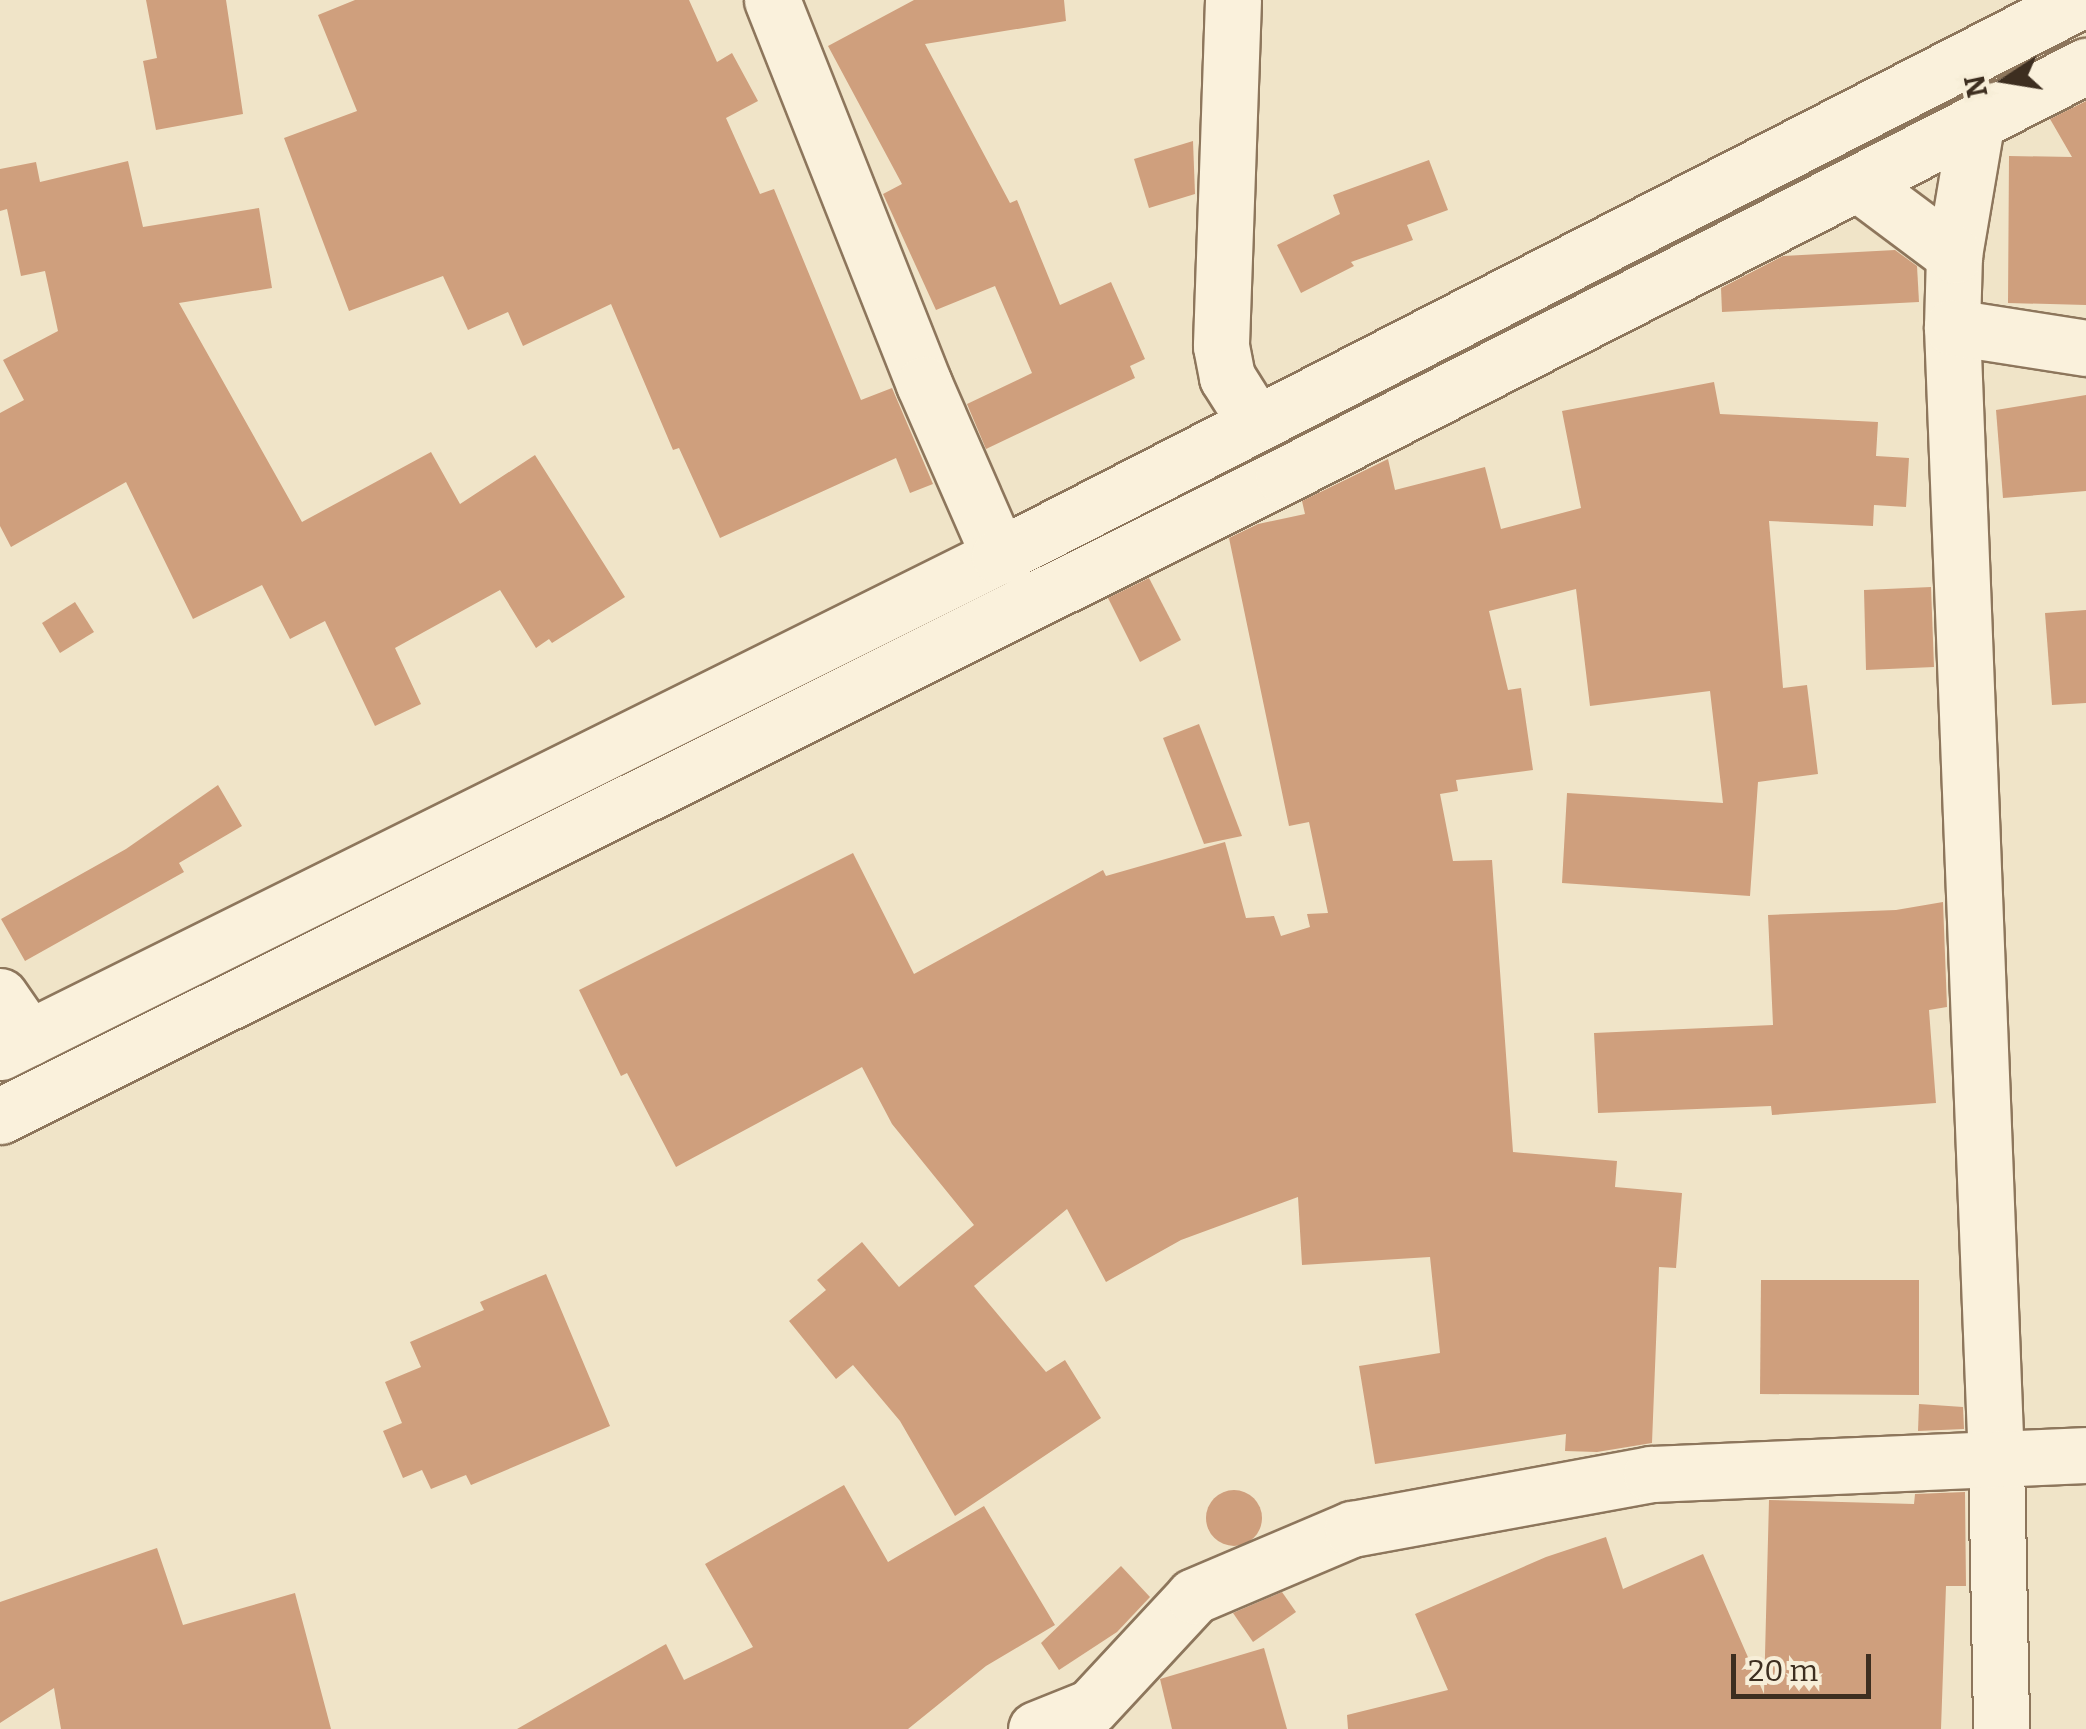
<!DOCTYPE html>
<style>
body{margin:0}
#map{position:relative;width:2086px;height:1729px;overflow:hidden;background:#f0e4c8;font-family:Bitter,serif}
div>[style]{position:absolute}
.building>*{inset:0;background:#cf9f7d}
.round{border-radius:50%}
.roads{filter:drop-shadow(2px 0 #8d765c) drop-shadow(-2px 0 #8d765c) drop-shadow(0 2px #8d765c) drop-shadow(0 -2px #8d765c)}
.minor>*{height:55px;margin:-27.5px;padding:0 27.5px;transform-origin:27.5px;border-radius:27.5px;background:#faf1dc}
span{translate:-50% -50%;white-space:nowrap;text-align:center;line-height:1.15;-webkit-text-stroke:8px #f7eed8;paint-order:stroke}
.north{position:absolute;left:1956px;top:30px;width:100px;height:100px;-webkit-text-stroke:8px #f7eed8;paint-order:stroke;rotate:258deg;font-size:28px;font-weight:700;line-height:40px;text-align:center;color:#3d2e20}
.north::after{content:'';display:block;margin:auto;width:35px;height:45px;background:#3d2e20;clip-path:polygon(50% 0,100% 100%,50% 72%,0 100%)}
.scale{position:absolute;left:1731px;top:1654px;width:140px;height:45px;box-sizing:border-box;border:5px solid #3d2e20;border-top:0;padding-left:12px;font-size:30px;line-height:35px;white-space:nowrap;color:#3d2e20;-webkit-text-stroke:8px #f7eed8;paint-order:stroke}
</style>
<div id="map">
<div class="building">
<div style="clip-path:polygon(146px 0,226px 0,243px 114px,156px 130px,143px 61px,157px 58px)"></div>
<div style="clip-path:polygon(355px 0,689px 0,717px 62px,732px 53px,758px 101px,726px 118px,760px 194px,774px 189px,861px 400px,892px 388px,933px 484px,910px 493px,896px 458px,720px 538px,679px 448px,673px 450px,611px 304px,523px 346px,508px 312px,468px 330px,443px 276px,349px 311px,284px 138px,357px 111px,318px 15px)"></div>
<div style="clip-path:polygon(914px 0,1064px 0,1066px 21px,925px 44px,1010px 203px,1017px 200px,1060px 305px,1111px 282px,1145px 359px,1130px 366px,1135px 378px,986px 449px,967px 404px,1032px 373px,995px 286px,936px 310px,883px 194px,902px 184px,828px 46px)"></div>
<div style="clip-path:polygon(2086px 101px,2086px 305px,2008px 303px,2009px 156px,2072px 157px,2050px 119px)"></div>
<div style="clip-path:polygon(1193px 141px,1195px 194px,1149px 208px,1134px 159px)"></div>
<div style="clip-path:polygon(1429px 160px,1448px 210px,1407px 225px,1413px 240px,1351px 262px,1354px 266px,1301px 293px,1277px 245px,1340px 214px,1333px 195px)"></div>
<div style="clip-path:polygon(128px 161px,143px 227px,259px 208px,272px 288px,179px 303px,302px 522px,431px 452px,460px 504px,535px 455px,625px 597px,552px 643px,549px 639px,536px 648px,500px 590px,395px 648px,421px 704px,375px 726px,325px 621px,290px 639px,262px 585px,193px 619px,126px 482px,11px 547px,0 526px,0 413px,24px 400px,3px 360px,58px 331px,45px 271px,21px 276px,7px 209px,0 211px,0 169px,36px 162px,40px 182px)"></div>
<div style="clip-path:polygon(1895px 250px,1917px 266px,1919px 302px,1722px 312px,1721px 288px,1783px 256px)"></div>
<div style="clip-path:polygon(1714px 382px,1720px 414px,1878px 422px,1876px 456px,1909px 458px,1906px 507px,1874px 505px,1873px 526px,1769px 521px,1783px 688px,1807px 685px,1818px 774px,1758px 782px,1750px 896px,1562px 883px,1567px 793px,1723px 803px,1710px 691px,1590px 706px,1576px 589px,1489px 611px,1508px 690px,1521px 688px,1533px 770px,1456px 780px,1458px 791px,1440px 794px,1453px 861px,1492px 860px,1513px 1152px,1617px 1161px,1615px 1187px,1682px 1193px,1676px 1268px,1659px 1267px,1652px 1443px,1597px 1452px,1565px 1451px,1566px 1434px,1375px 1464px,1359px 1366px,1440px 1353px,1430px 1257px,1302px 1265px,1298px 1197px,1181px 1240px,1106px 1282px,1067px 1209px,974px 1286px,1046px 1372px,1065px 1360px,1101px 1418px,955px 1516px,900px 1421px,853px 1365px,836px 1379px,789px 1321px,826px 1290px,817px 1280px,862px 1242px,899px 1287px,974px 1225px,892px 1124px,862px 1067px,676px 1167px,627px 1073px,621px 1076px,579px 990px,853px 853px,914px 974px,1103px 870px,1106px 876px,1225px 842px,1246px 918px,1274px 916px,1281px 936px,1310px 927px,1307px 914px,1328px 913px,1309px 822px,1289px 826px,1229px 538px,1258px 524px,1305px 514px,1302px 501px,1388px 459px,1395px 490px,1485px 467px,1501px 529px,1581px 508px,1562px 411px)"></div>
<div style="clip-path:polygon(2086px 395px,2086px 491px,2003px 498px,1996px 410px)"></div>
<div style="clip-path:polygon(1149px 578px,1181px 640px,1140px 662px,1108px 598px)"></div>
<div style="clip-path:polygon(1931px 587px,1934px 667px,1866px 670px,1864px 590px)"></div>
<div style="clip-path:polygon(75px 602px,94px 632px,60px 653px,42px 623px)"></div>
<div style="clip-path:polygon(2086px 610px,2086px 703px,2052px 705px,2045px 613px)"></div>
<div style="clip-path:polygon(1199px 724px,1242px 836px,1204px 844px,1163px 738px)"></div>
<div style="clip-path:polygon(218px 785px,242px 826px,179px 863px,184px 872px,25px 961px,1px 919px,126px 849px)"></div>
<div style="clip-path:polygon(1943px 902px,1947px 1007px,1929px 1010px,1936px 1103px,1772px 1115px,1771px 1106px,1598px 1113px,1594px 1033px,1773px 1025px,1768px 915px,1896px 910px)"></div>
<div style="clip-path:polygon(546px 1274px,610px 1426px,471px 1485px,466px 1475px,431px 1489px,422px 1470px,403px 1478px,383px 1431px,402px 1423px,385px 1382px,421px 1367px,410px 1342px,484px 1310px,480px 1302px)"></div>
<div style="clip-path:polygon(1761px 1280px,1919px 1280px,1919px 1395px,1760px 1394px)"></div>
<div style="clip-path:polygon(1919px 1404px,1963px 1407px,1964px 1429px,1918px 1431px)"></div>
<div style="clip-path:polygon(844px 1485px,888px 1562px,984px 1506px,1055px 1625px,986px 1666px,908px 1729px,517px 1729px,666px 1644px,684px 1680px,753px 1647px,705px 1564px)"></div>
<div class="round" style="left:1206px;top:1490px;width:56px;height:56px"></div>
<div style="clip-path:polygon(1965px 1492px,1966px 1586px,1946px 1586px,1941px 1729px,1348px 1729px,1347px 1715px,1448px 1690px,1415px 1614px,1546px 1557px,1606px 1537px,1623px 1589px,1703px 1554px,1764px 1694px,1769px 1500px,1914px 1504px,1915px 1494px)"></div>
<div style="clip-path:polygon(157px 1548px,183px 1625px,295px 1593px,331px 1729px,61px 1729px,54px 1688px,0 1723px,0 1602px)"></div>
<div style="clip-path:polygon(1121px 1566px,1150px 1597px,1117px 1632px,1059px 1670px,1041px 1643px)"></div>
<div style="clip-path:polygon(1282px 1592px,1296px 1612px,1253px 1642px,1233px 1613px)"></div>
<div style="clip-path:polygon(1264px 1648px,1287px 1729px,1172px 1729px,1160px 1679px)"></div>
</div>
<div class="roads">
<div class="minor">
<div style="left:772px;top:0;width:413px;rotate:68.4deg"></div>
<div style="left:924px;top:384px;width:188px;rotate:66.4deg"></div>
<div style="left:1233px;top:0;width:346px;rotate:92deg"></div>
<div style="left:1221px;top:346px;width:32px;rotate:79deg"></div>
<div style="left:1227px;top:377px;width:54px;rotate:57.8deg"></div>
<div style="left:1976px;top:125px;width:132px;rotate:99.6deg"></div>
<div style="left:1954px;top:255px;width:72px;rotate:91.6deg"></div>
<div style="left:1952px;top:327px;width:1134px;rotate:87.78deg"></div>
<div style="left:1996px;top:1460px;width:269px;rotate:88.9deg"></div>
<div style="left:1859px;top:184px;width:119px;rotate:36.8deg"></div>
<div style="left:1952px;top:327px;width:136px;rotate:8.9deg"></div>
<div style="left:0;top:996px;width:51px;rotate:55.4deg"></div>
<div style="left:0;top:1052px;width:1115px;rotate:-26.4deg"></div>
<div style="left:999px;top:556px;width:1217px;rotate:-27.18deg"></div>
<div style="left:0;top:1116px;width:1434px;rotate:-26.51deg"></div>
<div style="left:1283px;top:476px;width:902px;rotate:-27.05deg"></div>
<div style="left:1036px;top:1729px;width:59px;rotate:-21.8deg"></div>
<div style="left:1091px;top:1707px;width:151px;rotate:-47.1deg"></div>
<div style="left:1194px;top:1596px;width:172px;rotate:-23deg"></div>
<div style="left:1352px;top:1529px;width:304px;rotate:-10.4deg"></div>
<div style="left:1651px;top:1474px;width:435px;rotate:-2.5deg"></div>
</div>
</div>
<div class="north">N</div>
<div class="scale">20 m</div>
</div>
